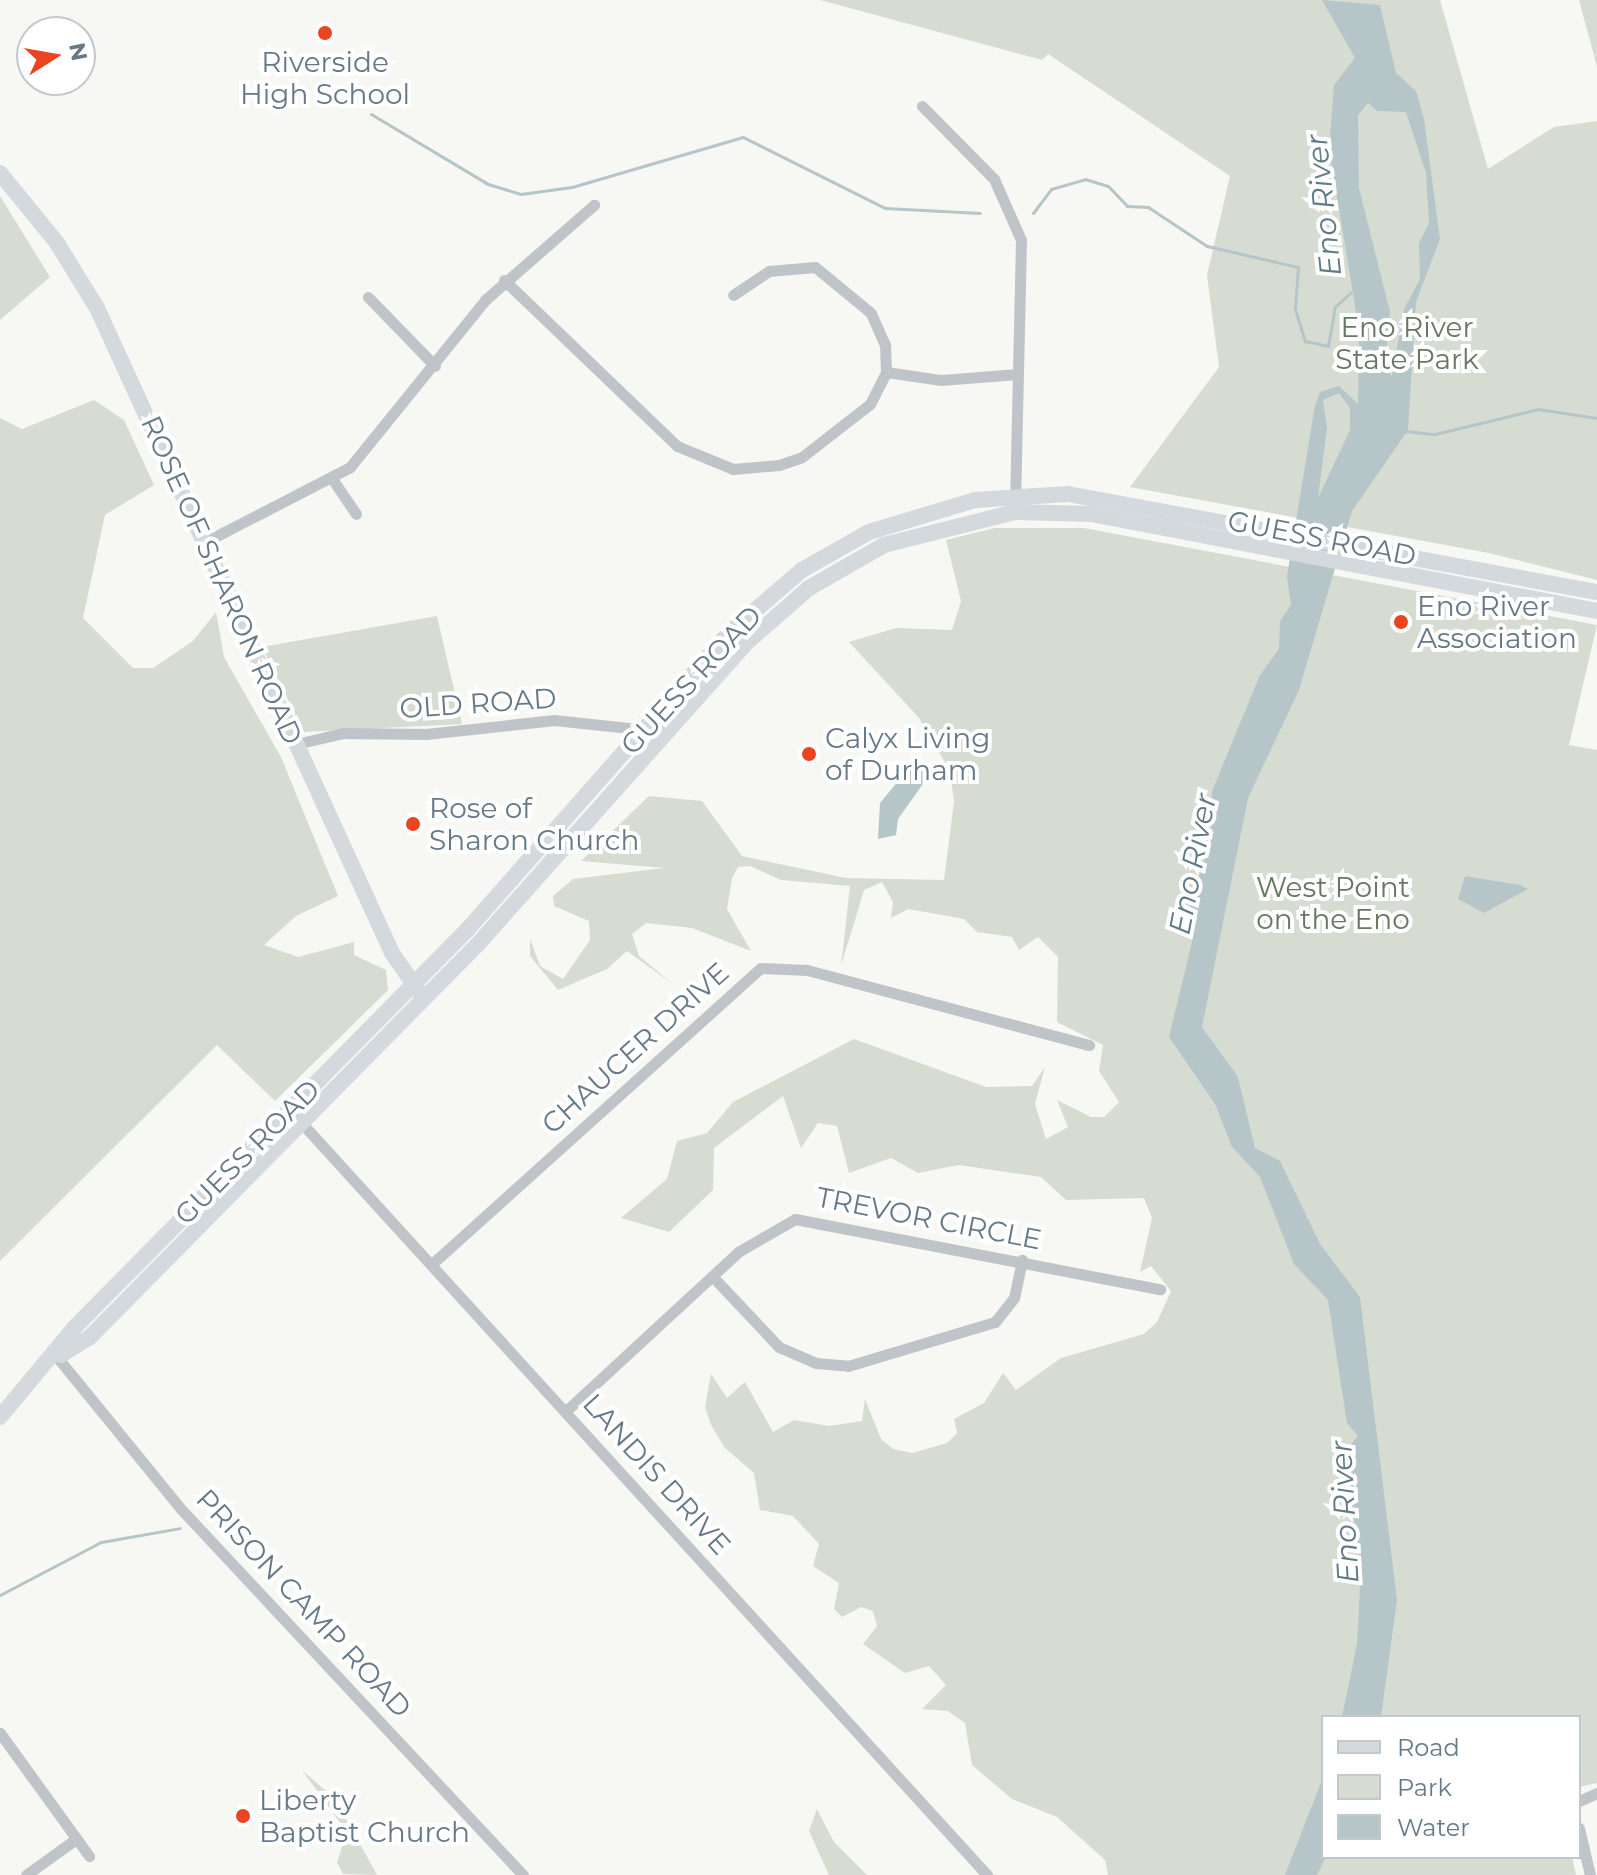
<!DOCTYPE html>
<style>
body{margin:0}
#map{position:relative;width:1597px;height:1875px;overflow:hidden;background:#f7f7f4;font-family:Montserrat,sans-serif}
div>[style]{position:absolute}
.green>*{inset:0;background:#d7dcd3}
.water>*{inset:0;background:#b6c5c8}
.stream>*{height:3px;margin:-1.5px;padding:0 1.5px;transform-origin:1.5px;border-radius:1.5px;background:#b6c5c8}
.street>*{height:11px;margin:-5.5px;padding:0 5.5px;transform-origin:5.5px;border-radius:5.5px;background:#bfc4c8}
.secondary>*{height:16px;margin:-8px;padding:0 8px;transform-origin:8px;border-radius:8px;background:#d4d9dd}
.dots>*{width:22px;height:22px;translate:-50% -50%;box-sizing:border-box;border:4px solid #fff;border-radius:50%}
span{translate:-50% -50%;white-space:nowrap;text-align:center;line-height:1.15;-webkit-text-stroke:8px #fff;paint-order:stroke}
.poi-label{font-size:28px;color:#657986}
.left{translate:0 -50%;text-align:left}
.park-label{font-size:28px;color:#667860}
.street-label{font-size:28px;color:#657986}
.water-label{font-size:30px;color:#607b83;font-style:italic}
.legend{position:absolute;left:1321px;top:1715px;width:260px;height:144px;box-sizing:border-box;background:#fff;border:2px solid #c1c9cf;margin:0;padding:10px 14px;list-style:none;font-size:24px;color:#657986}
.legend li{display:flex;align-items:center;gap:16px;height:40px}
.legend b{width:40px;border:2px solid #c1c9cf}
.north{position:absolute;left:16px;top:16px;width:80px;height:80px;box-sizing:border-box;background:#fff;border:2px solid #c1c9cf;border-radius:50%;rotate:79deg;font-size:22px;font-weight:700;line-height:32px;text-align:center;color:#657986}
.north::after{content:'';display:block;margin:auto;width:28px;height:36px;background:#eb4420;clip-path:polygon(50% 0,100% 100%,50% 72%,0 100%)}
</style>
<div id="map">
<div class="green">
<div style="clip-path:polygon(820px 0,1440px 0,1488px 169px,1554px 127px,1597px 121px,1597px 580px,1489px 553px,1130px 487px,1219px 367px,1207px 275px,1230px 176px,1048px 54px,1042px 60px)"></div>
<div style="clip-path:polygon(1579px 0,1597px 0,1597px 67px)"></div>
<div style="clip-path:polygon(0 196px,50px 277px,0 320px)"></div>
<div style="clip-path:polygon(94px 400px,124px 420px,154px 485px,105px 515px,83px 618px,133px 668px,153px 668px,193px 641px,216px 612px,224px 657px,281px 757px,338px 896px,296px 916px,264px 945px,298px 957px,354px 942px,354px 955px,386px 970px,388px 990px,275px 1101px,217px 1045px,0 1261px,0 418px,22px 429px)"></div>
<div style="clip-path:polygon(995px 528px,1084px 528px,1597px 625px,1569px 745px,1597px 750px,1597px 1783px,1579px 1787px,1579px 1717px,1323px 1717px,1323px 1857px,1572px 1857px,1576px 1875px,1108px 1875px,1105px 1860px,1057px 1817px,1012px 1799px,972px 1765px,965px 1723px,948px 1711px,922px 1709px,946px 1685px,929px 1666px,905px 1673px,863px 1644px,877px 1626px,873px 1611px,861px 1607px,842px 1617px,834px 1609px,839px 1583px,813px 1566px,819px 1544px,793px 1516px,760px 1510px,754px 1473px,725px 1448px,711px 1425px,705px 1407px,711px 1374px,727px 1398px,745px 1382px,773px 1432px,794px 1420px,829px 1426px,862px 1421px,865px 1399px,881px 1439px,893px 1449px,912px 1453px,947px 1443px,957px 1433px,954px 1419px,984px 1403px,1003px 1373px,1016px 1390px,1061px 1358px,1144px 1334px,1157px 1322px,1171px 1291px,1151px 1266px,1140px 1272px,1152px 1218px,1144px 1198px,1066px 1200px,1041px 1177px,959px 1165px,918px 1173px,891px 1158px,849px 1173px,837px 1126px,818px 1123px,801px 1148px,783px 1096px,714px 1148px,713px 1190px,669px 1232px,621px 1218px,667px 1179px,677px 1141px,707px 1133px,733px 1102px,854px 1039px,986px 1087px,1032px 1086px,1045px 1067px,1035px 1104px,1046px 1139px,1068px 1127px,1057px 1100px,1091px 1117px,1104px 1117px,1119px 1102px,1099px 1071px,1103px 1045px,1057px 1022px,1058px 957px,1038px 937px,1019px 950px,1012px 937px,977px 932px,964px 919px,908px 909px,891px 918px,893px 902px,882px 882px,864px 890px,841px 966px,850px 886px,781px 880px,750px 866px,738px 867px,732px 878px,727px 909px,751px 951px,692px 928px,646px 923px,632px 934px,639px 956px,673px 984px,627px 951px,607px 969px,558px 990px,530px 956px,530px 939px,540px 966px,563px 979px,590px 940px,589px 921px,554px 906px,553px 896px,573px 879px,664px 868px,581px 861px,649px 796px,702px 801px,742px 856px,846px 878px,944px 880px,954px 801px,950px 771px,919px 718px,849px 642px,896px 628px,952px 630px,961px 601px,946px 540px)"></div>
<div style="clip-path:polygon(437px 616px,462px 724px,304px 732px,262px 647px)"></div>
<div style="clip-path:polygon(302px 1770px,336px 1800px,377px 1875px,343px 1874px,337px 1862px,347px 1832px)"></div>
<div style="clip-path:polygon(817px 1809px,834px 1842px,867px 1875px,829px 1875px,809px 1831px)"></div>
</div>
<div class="water">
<div style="clip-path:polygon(evenodd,1322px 0,1380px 5px,1396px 73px,1416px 91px,1424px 119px,1440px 239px,1416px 302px,1408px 430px,1352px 511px,1299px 690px,1248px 798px,1202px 1027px,1238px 1077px,1255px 1148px,1280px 1161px,1320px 1244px,1360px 1297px,1397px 1600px,1381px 1717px,1342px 1717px,1357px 1644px,1361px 1569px,1347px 1469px,1347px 1449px,1358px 1436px,1347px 1423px,1328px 1300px,1294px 1264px,1260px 1177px,1232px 1147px,1215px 1104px,1169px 1037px,1192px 942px,1190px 906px,1211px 840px,1212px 791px,1260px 675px,1279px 649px,1280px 621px,1291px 605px,1287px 576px,1315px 405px,1320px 392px,1339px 386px,1358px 404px,1359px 330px,1329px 149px,1334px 85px,1355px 58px,1322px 0,1368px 103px,1377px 111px,1406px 112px,1426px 173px,1429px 223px,1419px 243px,1420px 279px,1404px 309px,1392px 376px,1385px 367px,1390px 312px,1359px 188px,1358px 115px,1368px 103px,1322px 0,1339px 393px,1350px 408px,1350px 430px,1318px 498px,1327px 428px,1323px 400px,1339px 393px)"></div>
<div style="clip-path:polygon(914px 762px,926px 772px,925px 781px,898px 819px,896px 835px,878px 839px,880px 803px)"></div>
<div style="clip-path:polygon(1465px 876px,1520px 885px,1528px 889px,1484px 913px,1458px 899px)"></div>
<div style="clip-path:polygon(1323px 1777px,1326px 1857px,1317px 1875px,1285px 1875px)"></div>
</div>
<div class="stream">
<div style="left:371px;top:114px;width:136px;rotate:30.9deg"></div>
<div style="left:488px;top:184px;width:34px;rotate:17deg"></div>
<div style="left:521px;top:194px;width:51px;rotate:-7.8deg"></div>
<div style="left:572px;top:187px;width:178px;rotate:-16.3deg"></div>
<div style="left:743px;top:137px;width:159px;rotate:26.6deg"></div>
<div style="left:885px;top:208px;width:95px;rotate:3deg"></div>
<div style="left:1033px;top:213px;width:30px;rotate:-53deg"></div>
<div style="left:1051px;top:189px;width:35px;rotate:-16deg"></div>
<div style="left:1085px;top:179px;width:24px;rotate:17deg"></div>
<div style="left:1108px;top:186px;width:28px;rotate:46deg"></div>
<div style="left:1127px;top:206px;width:21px;rotate:3deg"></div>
<div style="left:1148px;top:207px;width:71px;rotate:33.5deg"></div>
<div style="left:1207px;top:246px;width:93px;rotate:13deg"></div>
<div style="left:1298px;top:267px;width:42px;rotate:94.1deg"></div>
<div style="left:1295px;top:309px;width:34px;rotate:73deg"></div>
<div style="left:1305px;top:341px;width:24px;rotate:12deg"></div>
<div style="left:1328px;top:346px;width:40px;rotate:-80deg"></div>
<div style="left:1335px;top:307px;width:22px;rotate:-43deg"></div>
<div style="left:1405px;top:431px;width:30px;rotate:6deg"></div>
<div style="left:1435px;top:434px;width:106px;rotate:-13.6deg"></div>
<div style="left:1538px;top:409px;width:60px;rotate:8.7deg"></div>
<div style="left:0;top:1595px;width:114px;rotate:-27.7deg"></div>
<div style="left:101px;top:1542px;width:80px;rotate:-10deg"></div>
</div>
<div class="street">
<div style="left:922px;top:106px;width:103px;rotate:45.4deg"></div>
<div style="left:994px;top:179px;width:67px;rotate:66.1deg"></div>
<div style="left:1021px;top:240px;width:265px;rotate:91.3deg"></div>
<div style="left:504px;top:280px;width:240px;rotate:43.8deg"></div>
<div style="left:677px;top:446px;width:61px;rotate:22.3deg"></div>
<div style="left:733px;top:469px;width:46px;rotate:-5deg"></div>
<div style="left:779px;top:465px;width:24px;rotate:-19deg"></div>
<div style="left:802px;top:457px;width:86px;rotate:-37.9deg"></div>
<div style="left:870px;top:404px;width:36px;rotate:-63deg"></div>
<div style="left:886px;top:372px;width:27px;rotate:-92deg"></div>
<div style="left:885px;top:345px;width:35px;rotate:-114deg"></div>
<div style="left:871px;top:313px;width:72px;rotate:-140.6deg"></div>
<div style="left:815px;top:267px;width:46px;rotate:175deg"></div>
<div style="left:769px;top:271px;width:43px;rotate:146.3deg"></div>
<div style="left:368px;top:297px;width:96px;rotate:45.8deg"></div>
<div style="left:886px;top:372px;width:56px;rotate:8.3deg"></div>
<div style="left:941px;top:380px;width:77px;rotate:-4.5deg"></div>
<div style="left:333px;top:480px;width:41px;rotate:55.9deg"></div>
<div style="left:205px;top:542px;width:163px;rotate:-27.3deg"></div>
<div style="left:350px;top:467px;width:215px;rotate:-51deg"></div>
<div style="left:485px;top:300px;width:145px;rotate:-41.1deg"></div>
<div style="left:296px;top:744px;width:48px;rotate:-13.2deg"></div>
<div style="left:343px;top:733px;width:83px;rotate:0.7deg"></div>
<div style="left:426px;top:734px;width:129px;rotate:-6.2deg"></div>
<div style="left:554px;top:720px;width:95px;rotate:6.1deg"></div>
<div style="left:298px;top:1119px;width:1023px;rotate:47.65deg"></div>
<div style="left:433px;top:1263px;width:441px;rotate:-42deg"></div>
<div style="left:761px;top:968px;width:46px;rotate:2.5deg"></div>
<div style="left:807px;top:970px;width:292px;rotate:14.9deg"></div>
<div style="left:713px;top:1277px;width:96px;rotate:46.7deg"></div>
<div style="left:779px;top:1347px;width:40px;rotate:23.4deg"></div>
<div style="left:816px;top:1363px;width:32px;rotate:5deg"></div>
<div style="left:848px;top:1366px;width:153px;rotate:-16.7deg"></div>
<div style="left:995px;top:1322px;width:31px;rotate:-52deg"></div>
<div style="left:1014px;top:1298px;width:39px;rotate:-78deg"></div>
<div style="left:57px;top:1357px;width:196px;rotate:50.8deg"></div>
<div style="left:181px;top:1509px;width:501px;rotate:46.94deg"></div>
<div style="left:567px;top:1410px;width:233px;rotate:-42.7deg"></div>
<div style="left:738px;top:1252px;width:66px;rotate:-30.1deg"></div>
<div style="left:795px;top:1219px;width:372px;rotate:10.9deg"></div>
<div style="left:0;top:1733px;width:152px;rotate:54.1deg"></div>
<div style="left:1579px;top:1801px;width:20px;rotate:-24deg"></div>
<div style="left:1579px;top:1828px;width:48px;rotate:76.8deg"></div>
<div style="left:26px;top:1875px;width:62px;rotate:-35.8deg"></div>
</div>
<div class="secondary">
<div style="left:0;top:173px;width:90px;rotate:50.8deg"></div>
<div style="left:57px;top:243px;width:76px;rotate:58.4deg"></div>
<div style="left:97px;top:308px;width:709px;rotate:65.42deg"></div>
<div style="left:392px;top:953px;width:49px;rotate:55deg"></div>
<div style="left:61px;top:1355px;width:34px;rotate:-32deg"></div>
<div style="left:90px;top:1337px;width:552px;rotate:-45.37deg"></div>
<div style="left:478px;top:944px;width:403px;rotate:-48.3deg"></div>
<div style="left:746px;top:643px;width:84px;rotate:-41.1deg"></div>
<div style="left:809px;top:588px;width:86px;rotate:-29.8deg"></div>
<div style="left:884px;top:545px;width:135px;rotate:-14.1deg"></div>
<div style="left:1015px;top:512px;width:76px;rotate:1.5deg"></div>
<div style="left:1091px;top:514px;width:515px;rotate:10.85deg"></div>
<div style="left:0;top:1417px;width:117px;rotate:-50.2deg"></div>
<div style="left:75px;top:1327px;width:558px;rotate:-45.36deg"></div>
<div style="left:467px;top:930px;width:399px;rotate:-48.6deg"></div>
<div style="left:731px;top:631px;width:94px;rotate:-40.7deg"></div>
<div style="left:802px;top:570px;width:77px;rotate:-29.6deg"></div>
<div style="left:869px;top:532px;width:111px;rotate:-16.8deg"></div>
<div style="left:975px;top:500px;width:93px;rotate:-3.7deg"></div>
<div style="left:1068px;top:494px;width:538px;rotate:10.5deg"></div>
</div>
<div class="dots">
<div style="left:325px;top:33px;background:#eb4420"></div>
<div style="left:1401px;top:622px;background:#eb4420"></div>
<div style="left:809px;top:754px;background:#eb4420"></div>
<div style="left:413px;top:824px;background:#eb4420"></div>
<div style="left:243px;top:1816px;background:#eb4420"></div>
</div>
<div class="poi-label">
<span style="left:325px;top:78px">Riverside<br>High School</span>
<span class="left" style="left:1417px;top:622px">Eno River<br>Association</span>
<span class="left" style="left:825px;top:754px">Calyx Living<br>of Durham</span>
<span class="left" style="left:429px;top:824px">Rose of<br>Sharon Church</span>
<span class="left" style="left:259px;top:1816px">Liberty<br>Baptist Church</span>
</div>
<div class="park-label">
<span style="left:1407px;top:343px">Eno River<br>State Park</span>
<span style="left:1333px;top:903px">West Point<br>on the Eno</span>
</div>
<div class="street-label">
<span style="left:1322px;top:538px;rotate:11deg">GUESS ROAD</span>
<span style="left:222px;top:580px;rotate:66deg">ROSE OF SHARON ROAD</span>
<span style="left:691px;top:680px;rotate:-47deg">GUESS ROAD</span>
<span style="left:478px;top:703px;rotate:-4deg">OLD ROAD</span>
<span style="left:635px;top:1048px;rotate:-42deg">CHAUCER DRIVE</span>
<span style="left:247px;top:1152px;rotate:-45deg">GUESS ROAD</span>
<span style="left:929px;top:1218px;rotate:11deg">TREVOR CIRCLE</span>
<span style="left:657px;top:1474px;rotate:48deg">LANDIS DRIVE</span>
<span style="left:304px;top:1603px;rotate:47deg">PRISON CAMP ROAD</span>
</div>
<div class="water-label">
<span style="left:1324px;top:205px;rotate:-96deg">Eno River</span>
<span style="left:1193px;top:864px;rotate:-79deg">Eno River</span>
<span style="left:1345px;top:1512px;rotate:-93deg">Eno River</span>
</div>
<ul class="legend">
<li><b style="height:10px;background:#d4d9dd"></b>Road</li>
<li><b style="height:22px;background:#d7dcd3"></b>Park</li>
<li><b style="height:22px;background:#b6c5c8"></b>Water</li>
</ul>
<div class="north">N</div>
</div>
